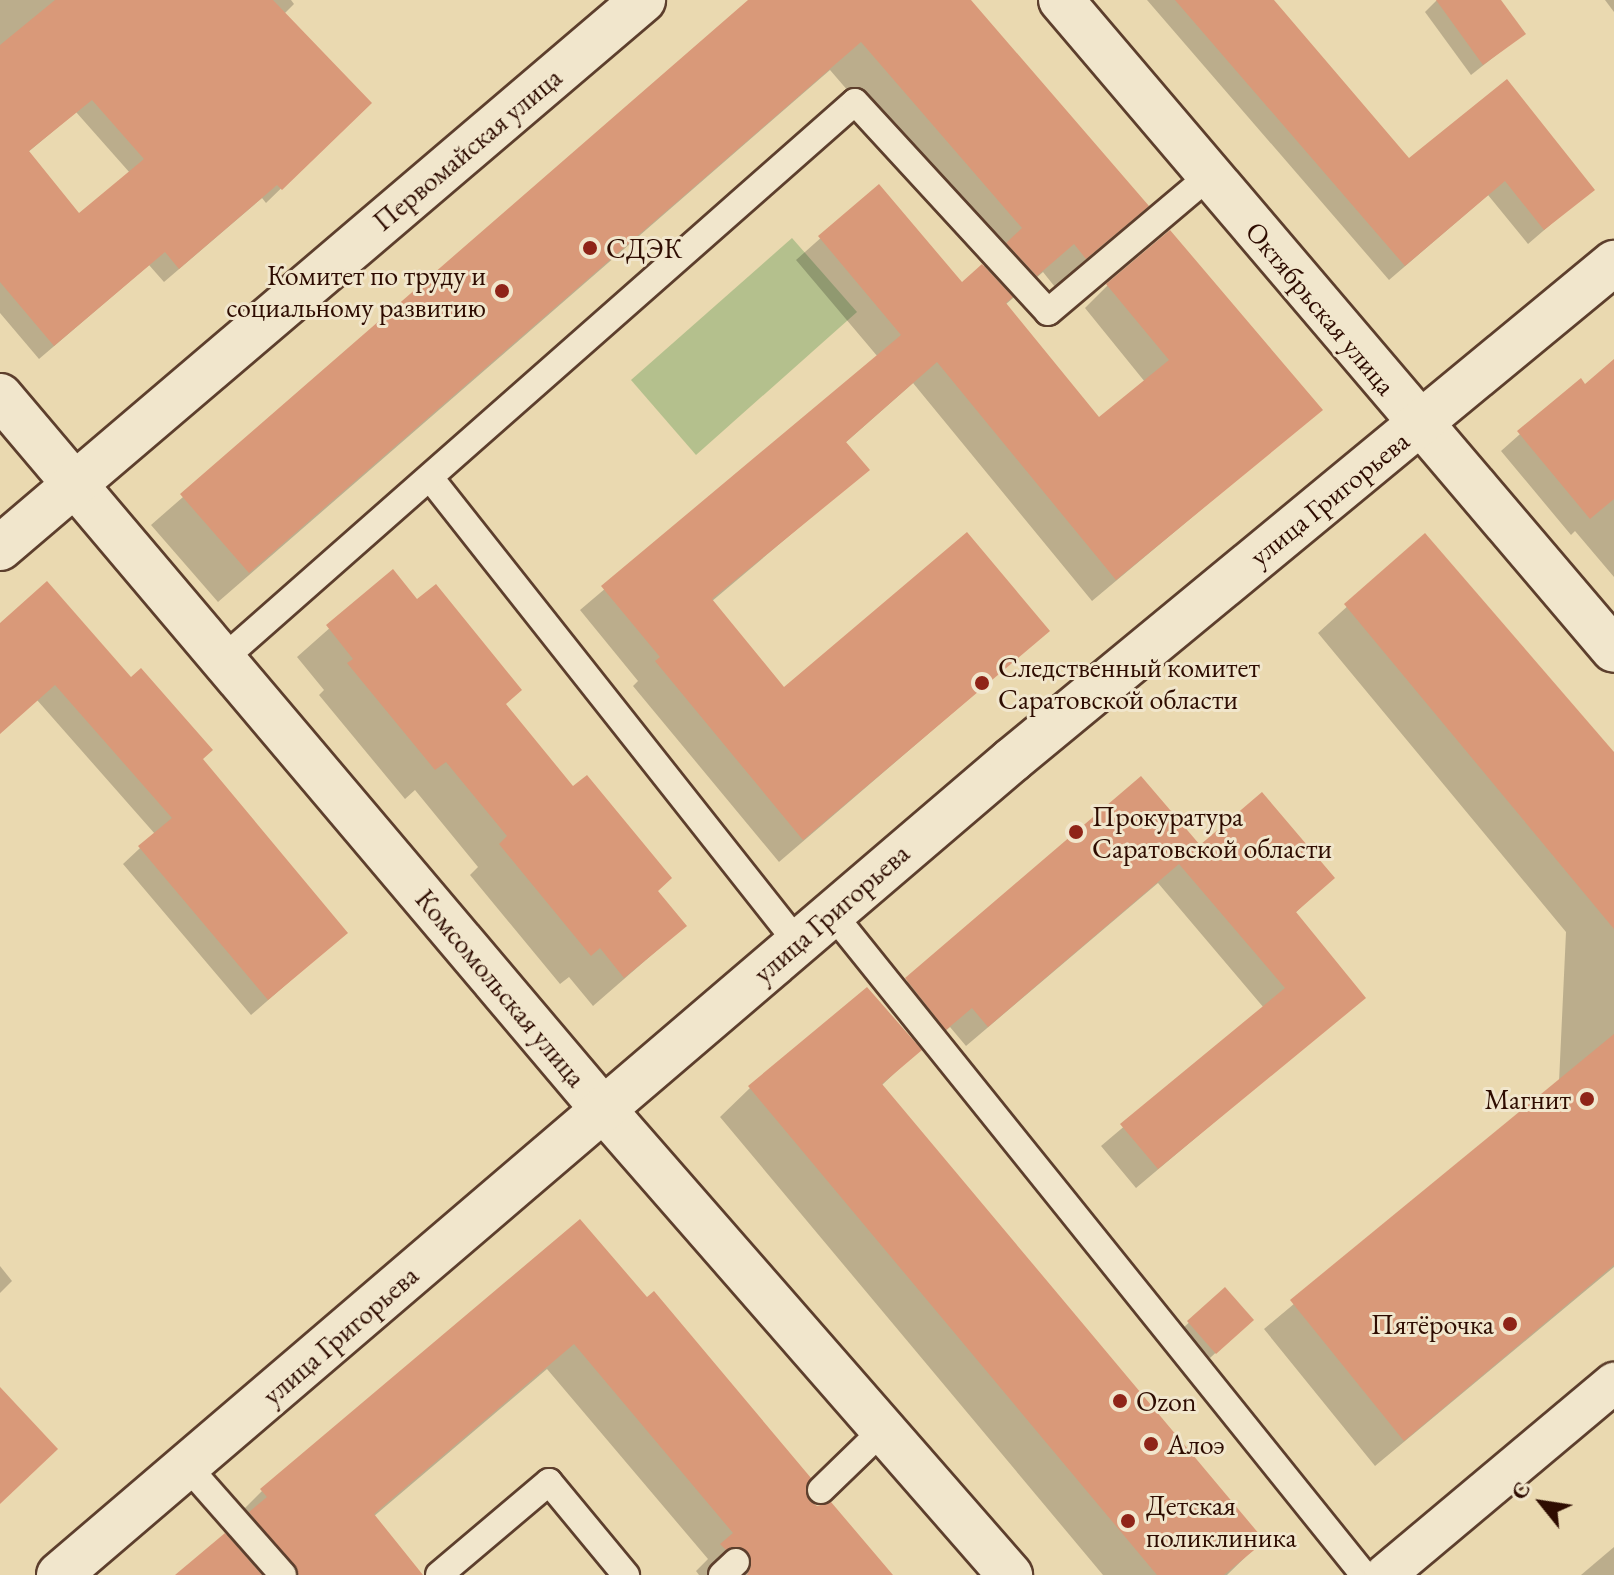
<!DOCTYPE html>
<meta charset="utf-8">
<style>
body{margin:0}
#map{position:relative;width:1614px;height:1575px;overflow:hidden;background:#ead9b0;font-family:"EB Garamond",serif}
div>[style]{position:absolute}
.green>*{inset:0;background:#b4c08d}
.shadow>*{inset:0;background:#0003}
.building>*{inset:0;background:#d99979}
.roads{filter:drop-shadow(2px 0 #5d3f2d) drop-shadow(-2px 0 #5d3f2d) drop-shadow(0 2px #5d3f2d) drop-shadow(0 -2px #5d3f2d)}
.service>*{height:26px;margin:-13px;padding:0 13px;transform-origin:13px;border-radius:13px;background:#f1e6cc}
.pedestrian>*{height:40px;margin:-20px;padding:0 20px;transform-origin:20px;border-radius:20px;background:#f1e6cc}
.minor>*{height:44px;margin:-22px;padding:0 22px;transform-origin:22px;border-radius:22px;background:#f1e6cc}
.dots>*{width:22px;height:22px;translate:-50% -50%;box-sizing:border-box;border:4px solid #f1e6cc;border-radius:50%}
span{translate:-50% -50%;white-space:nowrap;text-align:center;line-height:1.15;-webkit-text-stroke:6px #f1e6cc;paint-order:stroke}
.street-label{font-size:28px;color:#2e0c01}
.poi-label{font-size:28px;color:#2e0c01}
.left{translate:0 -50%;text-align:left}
.right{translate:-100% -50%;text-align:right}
.north{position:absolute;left:1502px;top:1463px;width:80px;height:80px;-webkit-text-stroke:6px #f1e6cc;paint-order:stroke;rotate:300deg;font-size:22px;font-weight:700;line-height:32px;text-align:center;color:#2e0c01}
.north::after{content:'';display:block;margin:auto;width:28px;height:36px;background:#2e0c01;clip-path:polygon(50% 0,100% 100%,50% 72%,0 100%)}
</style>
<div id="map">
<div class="green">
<div style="clip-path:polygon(792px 238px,857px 312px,696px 455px,631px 380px)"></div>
</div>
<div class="shadow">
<div style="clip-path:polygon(evenodd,0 0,291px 0,294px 4px,284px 14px,369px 103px,266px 203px,262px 198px,164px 282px,149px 265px,39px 359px,0 313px,0 0,76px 112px,130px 173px,79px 216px,27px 153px,76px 112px)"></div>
<div style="clip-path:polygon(751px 0,968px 0,1146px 205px,1055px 287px,1043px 272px,1005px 305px,1099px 420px,1145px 382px,1085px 308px,1108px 285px,1320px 410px,1092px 601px,913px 383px,845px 443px,867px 470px,711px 602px,783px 690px,1048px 631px,779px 862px,633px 686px,638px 681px,580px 610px,878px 357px,796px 260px,878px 187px,962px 285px,993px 259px,830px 70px,218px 602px,151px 525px)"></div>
<div style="clip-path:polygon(1147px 0,1271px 0,1409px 160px,1592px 189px,1528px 244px,1488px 195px,1389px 280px)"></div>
<div style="clip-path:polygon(1437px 0,1499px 0,1523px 34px,1471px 75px,1425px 12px)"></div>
<div style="clip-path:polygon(1605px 0,1614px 0,1614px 12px)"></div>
<div style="clip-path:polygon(1614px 361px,1614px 577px,1575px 531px,1571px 535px,1501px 451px,1580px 381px,1585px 387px)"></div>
<div style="clip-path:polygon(1425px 536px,1614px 755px,1614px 1267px,1375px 1466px,1264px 1329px,1559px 1082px,1566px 932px,1318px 633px)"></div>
<div style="clip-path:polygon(393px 572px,685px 926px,593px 1006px,569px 977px,560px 984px,470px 875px,478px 867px,415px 790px,405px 799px,319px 695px,324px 690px,297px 657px)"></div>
<div style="clip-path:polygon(0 625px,200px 760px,345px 933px,251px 1015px,123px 864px,155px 834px,37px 700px,0 733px)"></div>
<div style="clip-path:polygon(1141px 778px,1200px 848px,1332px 878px,1294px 914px,1363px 997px,1136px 1188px,1101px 1146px,1264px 1008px,1158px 883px,966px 1046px,950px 1027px,925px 1049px,886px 1000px)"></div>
<div style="clip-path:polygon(919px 1050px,881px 1086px,1262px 1541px,1227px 1575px,1103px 1575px,720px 1117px,750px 1088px)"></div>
<div style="clip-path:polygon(580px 1221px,803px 1486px,807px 1502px,890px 1575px,699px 1575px,696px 1571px,708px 1559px,547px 1369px,373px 1517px,399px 1575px,178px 1575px,241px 1523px,236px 1517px,262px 1491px)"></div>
<div style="clip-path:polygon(0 1266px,12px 1281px,0 1293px)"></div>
<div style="clip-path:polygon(1225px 1290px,1251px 1320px,1210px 1358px,1183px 1328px)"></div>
<div style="clip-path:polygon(1614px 1547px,1614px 1575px,1581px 1575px)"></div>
</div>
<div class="building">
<div style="clip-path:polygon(evenodd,55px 0,273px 0,372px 103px,282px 190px,277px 185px,179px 269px,165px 252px,54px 346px,0 282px,0 45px,55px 0,92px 100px,144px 159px,79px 213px,29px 151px,92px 100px)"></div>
<div style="clip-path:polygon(748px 0,971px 0,1149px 206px,1086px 259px,1074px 244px,1037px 276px,1006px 243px,1022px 228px,861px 42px,249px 573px,180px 494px)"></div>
<div style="clip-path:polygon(1175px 0,1274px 0,1409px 158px,1507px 79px,1595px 190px,1544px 230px,1505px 181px,1405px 266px)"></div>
<div style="clip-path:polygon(1436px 0,1501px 0,1526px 34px,1483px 65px)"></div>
<div style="clip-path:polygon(879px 184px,962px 282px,982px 264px,1013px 297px,1006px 303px,1099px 417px,1169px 360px,1106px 284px,1170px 230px,1323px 410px,1116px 580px,937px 362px,846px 442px,870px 470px,712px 599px,784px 687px,967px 532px,1050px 631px,803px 840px,655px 661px,660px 657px,601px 586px,901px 335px,818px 236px)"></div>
<div style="clip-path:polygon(1614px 359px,1614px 499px,1590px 519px,1517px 431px,1581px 378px,1585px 384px)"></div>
<div style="clip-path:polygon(1425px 533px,1614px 752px,1614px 929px,1344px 604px)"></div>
<div style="clip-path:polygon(393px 569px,417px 599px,436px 584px,522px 690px,506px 704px,573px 786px,587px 775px,672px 878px,658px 891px,687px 926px,624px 978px,600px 948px,591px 956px,499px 844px,507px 836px,446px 762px,435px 770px,347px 663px,353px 659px,326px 625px)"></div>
<div style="clip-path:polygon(47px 581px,131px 677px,141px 668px,213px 750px,203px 759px,348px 933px,268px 1000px,138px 846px,172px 818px,55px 685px,0 734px,0 623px)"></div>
<div style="clip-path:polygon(1141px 776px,1200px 845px,1262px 792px,1335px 878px,1296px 912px,1366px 998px,1158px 1169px,1120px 1124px,1285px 988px,1179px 864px,988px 1027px,972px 1008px,946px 1030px,905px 978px)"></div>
<div style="clip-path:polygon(867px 987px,922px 1050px,882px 1084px,1265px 1541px,1224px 1575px,1157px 1575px,748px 1086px)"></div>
<div style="clip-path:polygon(1614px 1034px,1614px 1265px,1404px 1441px,1290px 1300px)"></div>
<div style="clip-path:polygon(580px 1219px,647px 1297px,654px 1291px,811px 1478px,806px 1486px,809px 1500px,817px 1506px,831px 1502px,893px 1575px,747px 1575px,751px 1566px,748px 1552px,740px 1547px,726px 1550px,720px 1544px,733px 1533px,574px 1344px,374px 1514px,423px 1575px,299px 1575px,249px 1512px,267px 1497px,260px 1489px)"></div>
<div style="clip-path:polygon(1225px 1287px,1254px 1320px,1216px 1354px,1187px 1321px)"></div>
<div style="clip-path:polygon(0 1387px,58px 1449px,0 1504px)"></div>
<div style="clip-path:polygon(225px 1533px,262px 1575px,175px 1575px)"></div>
</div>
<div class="roads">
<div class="service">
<div style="left:431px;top:479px;width:590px;rotate:51.67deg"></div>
<div style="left:223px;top:659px;width:842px;rotate:-41.39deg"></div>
<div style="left:855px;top:102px;width:285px;rotate:47.4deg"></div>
<div style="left:1048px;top:312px;width:212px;rotate:-40.2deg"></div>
<div style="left:831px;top:912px;width:851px;rotate:51.2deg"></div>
<div style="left:187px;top:1466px;width:145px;rotate:48.6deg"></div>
<div style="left:821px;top:1490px;width:86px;rotate:-44.1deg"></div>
<div style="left:439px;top:1575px;width:144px;rotate:-40.2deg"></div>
<div style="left:549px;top:1482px;width:121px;rotate:50.4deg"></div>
<div style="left:722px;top:1575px;width:19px;rotate:-43deg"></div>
</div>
<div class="pedestrian">
<div style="left:1385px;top:1575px;width:299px;rotate:-40deg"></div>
</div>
<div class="minor">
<div style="left:1061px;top:0;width:853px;rotate:49.61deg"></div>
<div style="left:0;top:396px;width:934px;rotate:49.78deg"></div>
<div style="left:603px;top:1109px;width:619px;rotate:48.87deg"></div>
<div style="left:0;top:548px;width:845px;rotate:-40.44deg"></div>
<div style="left:59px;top:1575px;width:1254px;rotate:-40.54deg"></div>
<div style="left:1012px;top:760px;width:781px;rotate:-39.54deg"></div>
</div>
</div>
<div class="dots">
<div style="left:590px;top:248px;background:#8f2418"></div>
<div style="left:502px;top:291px;background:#8f2418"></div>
<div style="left:982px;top:683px;background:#8f2418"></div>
<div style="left:1076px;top:832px;background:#8f2418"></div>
<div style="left:1587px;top:1099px;background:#8f2418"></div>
<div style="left:1510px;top:1324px;background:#8f2418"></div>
<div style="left:1120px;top:1401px;background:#8f2418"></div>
<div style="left:1151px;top:1444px;background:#8f2418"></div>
<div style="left:1128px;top:1521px;background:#8f2418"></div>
</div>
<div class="street-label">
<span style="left:467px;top:149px;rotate:-40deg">Первомайская улица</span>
<span style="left:1321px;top:308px;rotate:50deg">Октябрьская улица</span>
<span style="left:1329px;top:498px;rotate:-39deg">улица Григорьева</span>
<span style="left:831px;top:913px;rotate:-41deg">улица Григорьева</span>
<span style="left:501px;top:988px;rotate:50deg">Комсомольская улица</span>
<span style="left:340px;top:1335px;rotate:-41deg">улица Григорьева</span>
</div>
<div class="poi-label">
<span class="left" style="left:606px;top:248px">СДЭК</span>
<span class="right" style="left:486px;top:291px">Комитет по труду и<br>социальному развитию</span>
<span class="left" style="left:998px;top:683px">Следственный комитет<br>Саратовской области</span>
<span class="left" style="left:1092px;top:832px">Прокуратура<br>Саратовской области</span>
<span class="right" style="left:1571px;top:1099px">Магнит</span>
<span class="right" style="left:1494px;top:1324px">Пятёрочка</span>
<span class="left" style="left:1136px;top:1401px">Ozon</span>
<span class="left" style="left:1167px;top:1444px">Алоэ</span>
<span class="left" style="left:1146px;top:1521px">Детская<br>поликлиника</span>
</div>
<div class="north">С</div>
</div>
